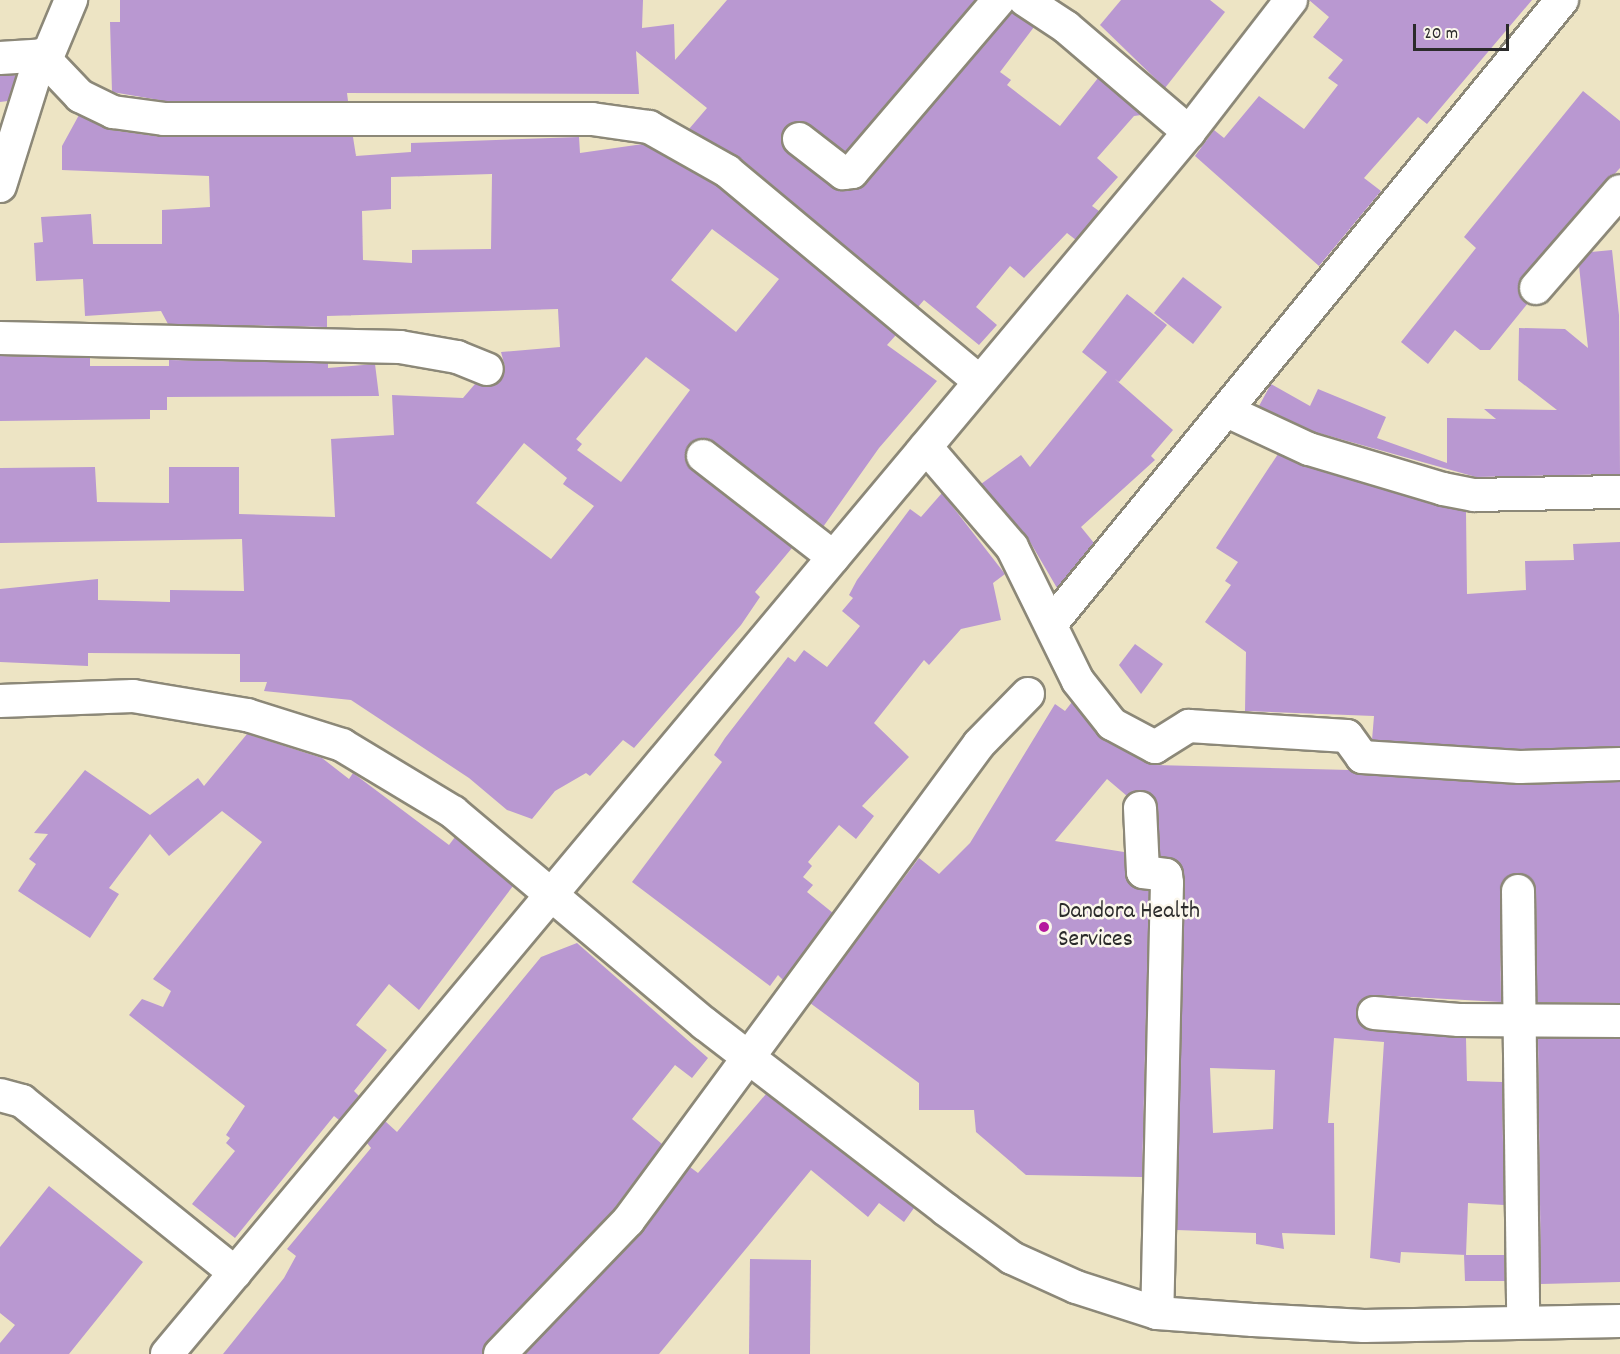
<!DOCTYPE html>
<style>
body{margin:0}
#map{position:relative;width:1620px;height:1354px;overflow:hidden;background:#ede4c4;font-family:Dekko,sans-serif}
div>[style]{position:absolute}
.building>*{inset:0;background:#b998d1}
.roads{filter:drop-shadow(2px 0 #8c8878) drop-shadow(-2px 0 #8c8878) drop-shadow(0 2px #8c8878) drop-shadow(0 -2px #8c8878)}
.minor>*{height:32px;margin:-16px;padding:0 16px;transform-origin:16px;border-radius:16px;background:#fff}
.dots>*{width:16px;height:16px;translate:-50% -50%;box-sizing:border-box;border:3px solid #fbf7ec;border-radius:50%}
span{translate:-50% -50%;white-space:nowrap;text-align:center;line-height:1.15;-webkit-text-stroke:5px #fbf7ec;paint-order:stroke}
.poi-label{font-size:24px;color:#2b2b2b}
.left{translate:0 -50%;text-align:left}
.scale{position:absolute;left:1413px;top:24px;width:96px;height:27px;box-sizing:border-box;border:3px solid #2b2b2b;border-top:0;padding-left:8px;font-size:18px;line-height:21px;white-space:nowrap;color:#2b2b2b;-webkit-text-stroke:4px #fbf7ec;paint-order:stroke}
</style>
<div id="map">
<div class="building">
<div style="clip-path:polygon(120px 0,643px 0,642px 28px,674px 24px,675px 60px,727px 0,975px 0,845px 152px,802px 121px,784px 129px,782px 145px,788px 153px,844px 191px,866px 184px,1012px 12px,1034px 27px,1000px 72px,1011px 80px,1007px 85px,1060px 126px,1098px 78px,1141px 115px,1134px 116px,1097px 158px,1118px 177px,1092px 206px,1099px 211px,1076px 240px,1067px 233px,1024px 278px,1010px 266px,976px 307px,997px 325px,979px 345px,924px 300px,918px 307px,739px 157px,689px 129px,707px 108px,636px 51px,639px 94px,347px 93px,348px 101px,165px 101px,112px 92px,110px 22px,120px 22px)"></div>
<div style="clip-path:polygon(1121px 0,1210px 0,1225px 12px,1165px 88px,1100px 25px)"></div>
<div style="clip-path:polygon(1309px 0,1532px 0,1427px 124px,1418px 117px,1364px 178px,1381px 191px,1319px 266px,1195px 156px,1214px 130px,1224px 138px,1259px 96px,1304px 129px,1338px 85px,1328px 78px,1343px 60px,1313px 37px,1329px 17px)"></div>
<div style="clip-path:polygon(16px 75px,8px 101px,0 102px,0 76px)"></div>
<div style="clip-path:polygon(1583px 91px,1620px 121px,1620px 168px,1522px 276px,1519px 293px,1528px 303px,1490px 350px,1480px 350px,1455px 330px,1428px 364px,1401px 342px,1476px 248px,1464px 237px)"></div>
<div style="clip-path:polygon(evenodd,79px 115px,111px 130px,162px 137px,353px 137px,356px 156px,411px 152px,411px 143px,579px 137px,580px 153px,643px 144px,717px 186px,896px 335px,887px 345px,937px 381px,879px 448px,823px 527px,714px 442px,705px 438px,689px 445px,685px 454px,692px 470px,792px 548px,755px 592px,760px 597px,741px 625px,634px 748px,623px 740px,590px 776px,586px 773px,555px 791px,532px 819px,507px 810px,469px 778px,351px 700px,264px 691px,267px 682px,240px 682px,240px 654px,88px 653px,88px 666px,0 662px,0 589px,98px 579px,98px 600px,170px 602px,170px 590px,244px 591px,242px 539px,0 543px,0 468px,95px 467px,97px 502px,169px 503px,169px 467px,239px 467px,239px 514px,335px 517px,331px 439px,394px 435px,392px 395px,463px 398px,475px 384px,499px 383px,505px 367px,501px 352px,560px 347px,558px 309px,327px 316px,327px 327px,168px 324px,161px 311px,85px 316px,83px 279px,36px 281px,34px 243px,43px 242px,41px 217px,91px 214px,93px 244px,162px 244px,162px 210px,210px 207px,209px 176px,62px 170px,62px 146px,79px 115px,492px 174px,491px 249px,412px 250px,412px 263px,363px 260px,362px 211px,391px 209px,391px 177px,492px 174px,79px 115px,712px 229px,779px 279px,736px 332px,671px 280px,712px 229px,79px 115px,646px 357px,690px 390px,621px 482px,577px 450px,582px 444px,576px 439px,646px 357px,79px 115px,524px 443px,567px 478px,563px 484px,594px 506px,551px 559px,476px 503px,524px 443px)"></div>
<div style="clip-path:polygon(1612px 250px,1619px 315px,1620px 474px,1476px 477px,1315px 432px,1259px 406px,1271px 384px,1310px 406px,1318px 389px,1386px 417px,1377px 438px,1447px 463px,1447px 418px,1496px 419px,1484px 409px,1557px 410px,1518px 380px,1519px 328px,1565px 329px,1588px 348px,1579px 266px,1591px 252px)"></div>
<div style="clip-path:polygon(1183px 277px,1222px 307px,1193px 344px,1154px 313px)"></div>
<div style="clip-path:polygon(1127px 294px,1167px 325px,1119px 382px,1115px 379px,1173px 430px,1151px 456px,1155px 460px,1081px 527px,1094px 543px,1057px 588px,1026px 535px,981px 484px,1021px 455px,1030px 467px,1107px 372px,1082px 352px)"></div>
<div style="clip-path:polygon(0 356px,90px 358px,90px 366px,169px 366px,169px 360px,328px 363px,328px 368px,375px 364px,379px 396px,167px 397px,167px 410px,150px 410px,150px 419px,0 421px)"></div>
<div style="clip-path:polygon(1278px 454px,1466px 512px,1467px 594px,1526px 590px,1525px 561px,1574px 560px,1573px 544px,1620px 542px,1620px 746px,1520px 749px,1372px 740px,1374px 716px,1245px 711px,1246px 652px,1205px 622px,1231px 585px,1225px 581px,1238px 562px,1216px 548px)"></div>
<div style="clip-path:polygon(942px 493px,1005px 574px,993px 583px,1001px 620px,961px 629px,929px 665px,924px 660px,874px 723px,909px 757px,862px 806px,874px 816px,856px 839px,839px 825px,808px 862px,812px 866px,803px 877px,813px 885px,807px 892px,833px 913px,783px 980px,778px 975px,770px 986px,632px 882px,722px 762px,714px 755px,725px 738px,788px 657px,795px 662px,804px 650px,827px 667px,860px 626px,842px 611px,853px 598px,849px 595px,857px 580px,910px 509px,921px 517px)"></div>
<div style="clip-path:polygon(1135px 644px,1163px 664px,1141px 694px,1119px 665px)"></div>
<div style="clip-path:polygon(evenodd,1072px 702px,1103px 740px,1155px 765px,1350px 770px,1361px 775px,1519px 785px,1620px 782px,1620px 1003px,1537px 1002px,1536px 890px,1527px 876px,1517px 873px,1503px 882px,1500px 891px,1501px 1002px,1375px 995px,1360px 1002px,1356px 1011px,1358px 1021px,1372px 1031px,1466px 1038px,1467px 1081px,1502px 1082px,1504px 1205px,1468px 1203px,1466px 1255px,1401px 1252px,1400px 1263px,1370px 1258px,1384px 1042px,1334px 1038px,1328px 1123px,1334px 1123px,1335px 1235px,1282px 1233px,1284px 1249px,1256px 1244px,1256px 1233px,1177px 1230px,1185px 881px,1181px 865px,1160px 856px,1158px 807px,1148px 792px,1127px 796px,1107px 779px,1055px 841px,1124px 852px,1128px 881px,1149px 891px,1142px 1177px,1026px 1175px,976px 1132px,974px 1110px,919px 1110px,919px 1083px,810px 1003px,919px 858px,939px 874px,970px 843px,1055px 704px,1065px 711px,1072px 702px,1210px 1068px,1275px 1070px,1273px 1129px,1213px 1133px,1210px 1068px)"></div>
<div style="clip-path:polygon(247px 734px,322px 758px,349px 779px,353px 773px,449px 845px,455px 837px,513px 886px,419px 1010px,389px 984px,356px 1025px,387px 1050px,354px 1091px,359px 1096px,339px 1120px,334px 1116px,235px 1238px,192px 1204px,235px 1151px,226px 1143px,230px 1138px,226px 1135px,245px 1106px,129px 1015px,142px 999px,163px 1007px,171px 991px,153px 979px,262px 842px,222px 811px,169px 856px,150px 834px,109px 888px,119px 894px,90px 938px,18px 891px,36px 864px,29px 859px,48px 834px,34px 833px,85px 770px,150px 815px,198px 778px,204px 786px)"></div>
<div style="clip-path:polygon(577px 943px,708px 1058px,692px 1078px,675px 1065px,632px 1119px,662px 1144px,614px 1209px,487px 1342px,483px 1354px,223px 1354px,284px 1278px,296px 1256px,287px 1249px,371px 1148px,367px 1143px,385px 1121px,397px 1132px,541px 957px)"></div>
<div style="clip-path:polygon(1538px 1038px,1620px 1039px,1620px 1282px,1541px 1284px)"></div>
<div style="clip-path:polygon(766px 1094px,914px 1208px,904px 1222px,879px 1203px,868px 1217px,811px 1170px,659px 1354px,525px 1354px,641px 1233px,690px 1167px,698px 1173px)"></div>
<div style="clip-path:polygon(49px 1186px,143px 1262px,69px 1354px,0 1354px,0 1343px,15px 1325px,0 1313px,0 1247px)"></div>
<div style="clip-path:polygon(1464px 1255px,1504px 1255px,1505px 1281px,1465px 1281px)"></div>
<div style="clip-path:polygon(750px 1259px,811px 1260px,810px 1354px,749px 1354px)"></div>
</div>
<div class="roads">
<div class="minor">
<div style="left:1025px;top:0;width:49px;rotate:33.4deg"></div>
<div style="left:1066px;top:27px;width:162px;rotate:40.5deg"></div>
<div style="left:41px;top:55px;width:57px;rotate:46.4deg"></div>
<div style="left:80px;top:96px;width:37px;rotate:26deg"></div>
<div style="left:113px;top:112px;width:51px;rotate:7.8deg"></div>
<div style="left:164px;top:119px;width:428px"></div>
<div style="left:592px;top:119px;width:58px;rotate:8deg"></div>
<div style="left:649px;top:127px;width:90px;rotate:29.4deg"></div>
<div style="left:727px;top:171px;width:328px;rotate:39.8deg"></div>
<div style="left:0;top:58px;width:48px;rotate:-3.6deg"></div>
<div style="left:48px;top:55px;width:60px;rotate:-67.3deg"></div>
<div style="left:799px;top:139px;width:56px;rotate:37.7deg"></div>
<div style="left:843px;top:173px;width:9px;rotate:-6deg"></div>
<div style="left:852px;top:172px;width:226px;rotate:-49.5deg"></div>
<div style="left:0;top:186px;width:137px;rotate:-72.6deg"></div>
<div style="left:1536px;top:288px;width:128px;rotate:-49.1deg"></div>
<div style="left:0;top:338px;width:400px;rotate:1.3deg"></div>
<div style="left:400px;top:347px;width:58px;rotate:10deg"></div>
<div style="left:457px;top:357px;width:32px;rotate:22deg"></div>
<div style="left:1227px;top:411px;width:90px;rotate:24.9deg"></div>
<div style="left:1309px;top:449px;width:140px;rotate:16.6deg"></div>
<div style="left:1443px;top:489px;width:32px;rotate:11deg"></div>
<div style="left:1474px;top:495px;width:146px;rotate:-1.2deg"></div>
<div style="left:926px;top:447px;width:132px;rotate:49.3deg"></div>
<div style="left:1012px;top:547px;width:149px;rotate:63.8deg"></div>
<div style="left:1078px;top:681px;width:55px;rotate:51.7deg"></div>
<div style="left:1112px;top:724px;width:49px;rotate:28.1deg"></div>
<div style="left:1155px;top:747px;width:40px;rotate:-32deg"></div>
<div style="left:1189px;top:726px;width:158px;rotate:3.6deg"></div>
<div style="left:1347px;top:736px;width:26px;rotate:54deg"></div>
<div style="left:1362px;top:757px;width:158px;rotate:3.6deg"></div>
<div style="left:1520px;top:767px;width:100px;rotate:-1.7deg"></div>
<div style="left:703px;top:456px;width:165px;rotate:37.8deg"></div>
<div style="left:1051px;top:624px;width:807px;rotate:-50.69deg"></div>
<div style="left:0;top:701px;width:133px;rotate:-2.2deg"></div>
<div style="left:133px;top:696px;width:116px;rotate:9.5deg"></div>
<div style="left:247px;top:715px;width:100px;rotate:17.5deg"></div>
<div style="left:342px;top:745px;width:130px;rotate:31.1deg"></div>
<div style="left:453px;top:812px;width:329px;rotate:40.1deg"></div>
<div style="left:705px;top:1024px;width:303px;rotate:37.6deg"></div>
<div style="left:945px;top:1209px;width:83px;rotate:36.2deg"></div>
<div style="left:1012px;top:1258px;width:70px;rotate:24.4deg"></div>
<div style="left:1076px;top:1287px;width:85px;rotate:17.8deg"></div>
<div style="left:1157px;top:1313px;width:96px;rotate:4.2deg"></div>
<div style="left:1253px;top:1320px;width:111px;rotate:3.1deg"></div>
<div style="left:1364px;top:1326px;width:256px;rotate:-1.1deg"></div>
<div style="left:1140px;top:808px;width:64px;rotate:87.3deg"></div>
<div style="left:1143px;top:872px;width:23px;rotate:7deg"></div>
<div style="left:1166px;top:875px;width:8px;rotate:83deg"></div>
<div style="left:1167px;top:883px;width:430px;rotate:91.3deg"></div>
<div style="left:1518px;top:891px;width:430px;rotate:89.3deg"></div>
<div style="left:1374px;top:1013px;width:85px;rotate:4.7deg"></div>
<div style="left:1459px;top:1020px;width:161px;rotate:0.4deg"></div>
<div style="left:0;top:1095px;width:23px;rotate:15deg"></div>
<div style="left:22px;top:1101px;width:274px;rotate:38.9deg"></div>
<div style="left:167px;top:1354px;width:1593px;rotate:-50.09deg"></div>
<div style="left:1189px;top:132px;width:167px;rotate:-52.3deg"></div>
<div style="left:500px;top:1354px;width:185px;rotate:-46.1deg"></div>
<div style="left:628px;top:1221px;width:592px;rotate:-53.65deg"></div>
<div style="left:979px;top:744px;width:70px;rotate:-45.6deg"></div>
</div>
</div>
<div class="dots">
<div style="left:1044px;top:927px;background:#b5179e"></div>
</div>
<div class="poi-label">
<span class="left" style="left:1058px;top:927px">Dandora Health<br>Services</span>
</div>
<div class="scale">20 m</div>
</div>
